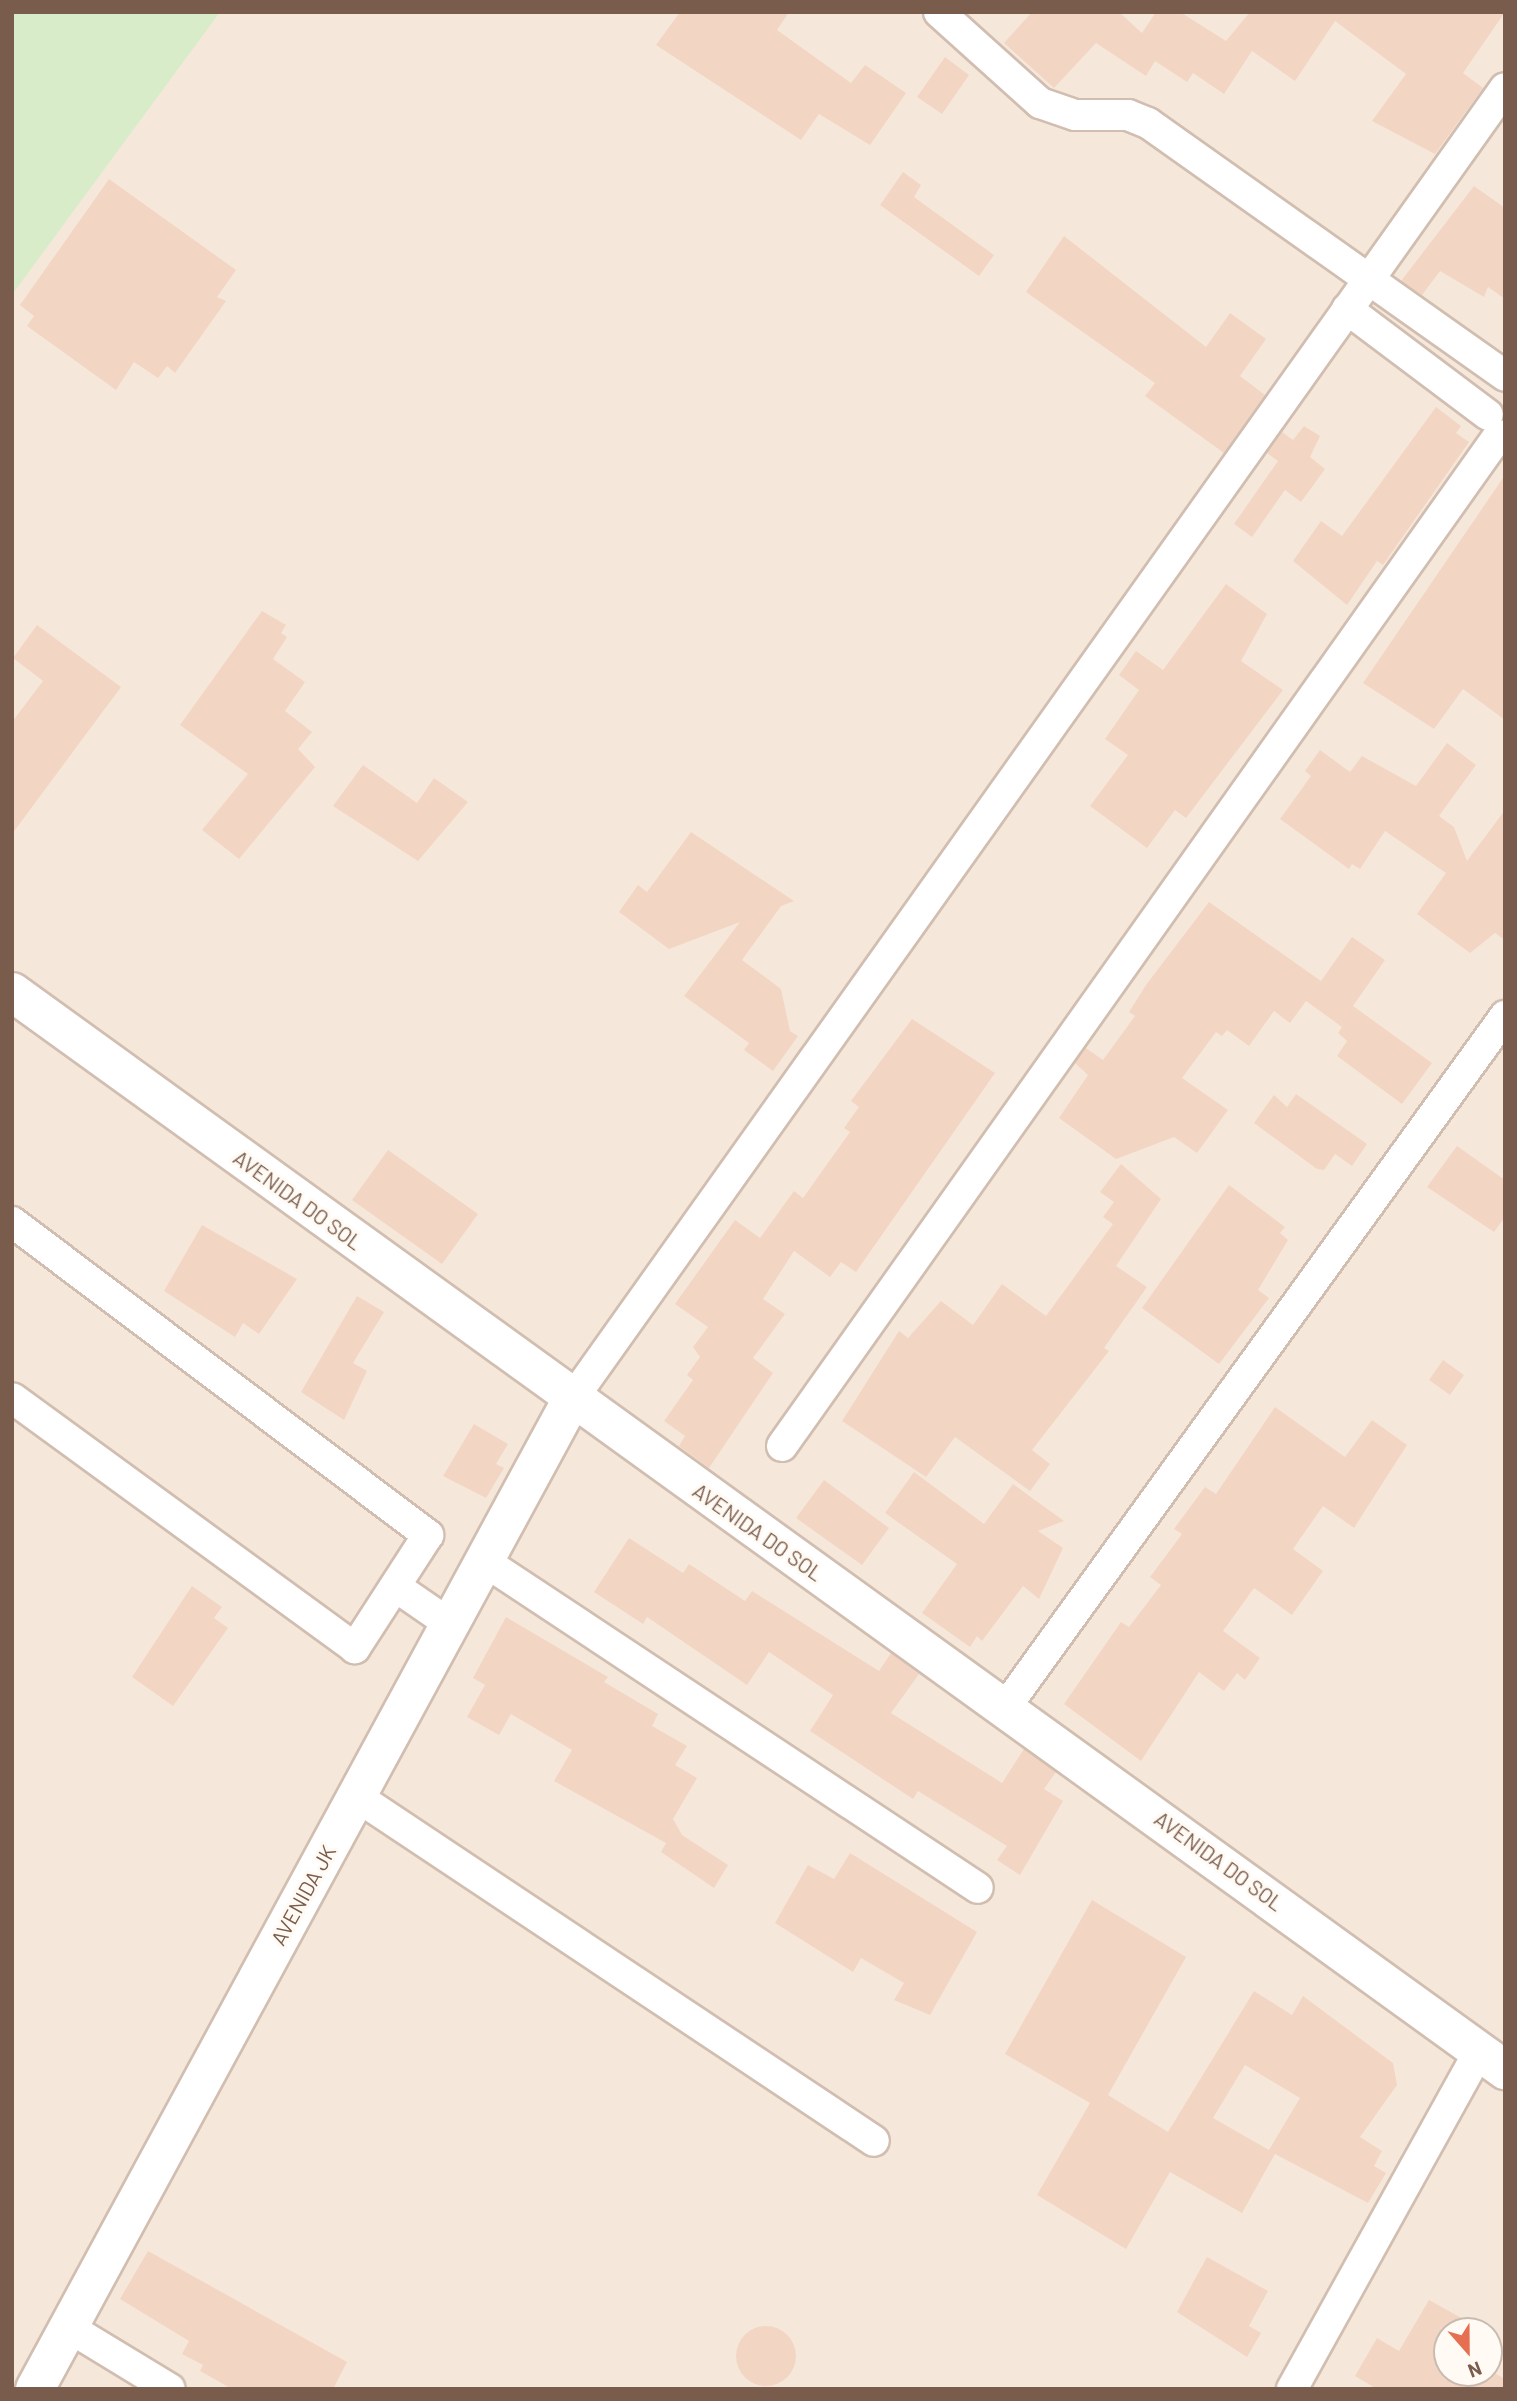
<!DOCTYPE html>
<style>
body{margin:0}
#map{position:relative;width:1517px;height:2401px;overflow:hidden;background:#fdf6ec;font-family:Barlow,sans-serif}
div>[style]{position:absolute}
.residential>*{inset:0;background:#f5e8da}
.green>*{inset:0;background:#d8ecc9}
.building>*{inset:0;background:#f3d5c3}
.round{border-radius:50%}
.roads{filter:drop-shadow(2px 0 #d1beb0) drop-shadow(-2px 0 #d1beb0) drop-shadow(0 2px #d1beb0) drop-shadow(0 -2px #d1beb0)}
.street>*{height:30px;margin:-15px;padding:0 15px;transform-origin:15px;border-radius:15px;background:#fff}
.secondary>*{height:38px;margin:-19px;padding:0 19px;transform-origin:19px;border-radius:19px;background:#fff}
span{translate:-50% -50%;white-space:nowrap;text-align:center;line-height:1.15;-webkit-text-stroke:6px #fffaf3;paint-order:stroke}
.street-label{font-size:21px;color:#7a5c4d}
.frame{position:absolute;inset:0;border:14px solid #7a5c4d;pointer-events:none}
.north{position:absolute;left:1433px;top:2317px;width:70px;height:70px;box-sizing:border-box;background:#fffaf3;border:2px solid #cabbb1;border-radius:50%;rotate:159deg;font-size:19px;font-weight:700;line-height:28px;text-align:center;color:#7a5c4d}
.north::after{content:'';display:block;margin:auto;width:24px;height:32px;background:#e76f51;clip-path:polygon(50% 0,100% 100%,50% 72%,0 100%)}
</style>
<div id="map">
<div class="residential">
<div style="clip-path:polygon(evenodd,12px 12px,1505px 12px,1505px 2389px,12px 2389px,12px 12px,1447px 2331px,1489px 2331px,1489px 2373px,1447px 2373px,1447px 2331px)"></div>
</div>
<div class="green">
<div style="clip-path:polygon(12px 12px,220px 12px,14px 292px,12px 291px)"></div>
</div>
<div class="building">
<div style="clip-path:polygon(680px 12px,789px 12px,777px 30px,851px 83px,865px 65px,906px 93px,870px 145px,819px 114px,801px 140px,656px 45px)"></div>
<div style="clip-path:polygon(1032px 12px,1119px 12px,1142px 33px,1156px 12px,1180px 12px,1226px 41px,1250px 12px,1505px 12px,1463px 73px,1483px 88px,1435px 154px,1372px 121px,1406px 74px,1335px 21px,1295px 81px,1252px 51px,1224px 94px,1193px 73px,1187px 82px,1155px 61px,1146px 76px,1096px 43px,1054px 88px,1004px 43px)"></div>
<div style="clip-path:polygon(945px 57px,969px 75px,942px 114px,917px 97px)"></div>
<div style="clip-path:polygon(903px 172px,921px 185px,914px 197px,994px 255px,979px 276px,880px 205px)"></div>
<div style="clip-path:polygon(109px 179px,236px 270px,217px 297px,226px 301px,175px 373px,167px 366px,158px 378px,134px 362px,116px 390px,27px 326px,34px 316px,20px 305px)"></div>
<div style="clip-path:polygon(1474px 186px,1505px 208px,1505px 299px,1488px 287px,1484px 297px,1440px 271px,1422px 295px,1401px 281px)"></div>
<div style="clip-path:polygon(1064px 236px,1206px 347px,1230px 313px,1266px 339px,1240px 376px,1265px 395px,1224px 453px,1145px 396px,1155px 383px,1026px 292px)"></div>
<div style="clip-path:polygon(1436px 407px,1461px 426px,1456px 433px,1469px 442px,1383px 565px,1377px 561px,1347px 605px,1293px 561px,1321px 521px,1342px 536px)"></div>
<div style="clip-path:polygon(1304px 426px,1320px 436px,1310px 457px,1325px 469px,1301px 502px,1285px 490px,1252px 537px,1234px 524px,1278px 461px,1267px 453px,1282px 432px,1293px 440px)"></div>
<div style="clip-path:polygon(1505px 475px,1505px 720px,1463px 689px,1434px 729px,1363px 683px)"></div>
<div style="clip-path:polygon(1226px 584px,1267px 614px,1241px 661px,1283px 690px,1186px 818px,1175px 810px,1147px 848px,1090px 806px,1128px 755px,1105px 739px,1139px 690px,1119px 675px,1136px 651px,1163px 670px)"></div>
<div style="clip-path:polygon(262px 611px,286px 625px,281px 633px,287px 637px,273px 659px,305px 682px,285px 711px,312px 732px,298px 749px,315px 767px,239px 859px,202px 830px,248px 774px,180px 725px)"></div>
<div style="clip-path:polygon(37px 625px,121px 687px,12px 834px,12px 722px,43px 681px,13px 658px)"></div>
<div style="clip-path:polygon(1447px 743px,1476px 765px,1439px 816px,1454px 827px,1467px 861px,1505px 810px,1505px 940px,1495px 933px,1470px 953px,1417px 914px,1446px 873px,1385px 831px,1360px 869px,1352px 864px,1349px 869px,1280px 819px,1311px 776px,1305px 771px,1320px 750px,1350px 772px,1362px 756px,1416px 786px)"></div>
<div style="clip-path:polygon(363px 765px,417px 803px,434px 778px,468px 802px,418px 861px,333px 806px)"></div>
<div style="clip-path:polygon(691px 832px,794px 901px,781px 906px,742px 960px,781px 989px,790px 1031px,798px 1036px,773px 1071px,744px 1050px,749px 1043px,684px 996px,740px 922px,669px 949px,619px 912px,638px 885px,647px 892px)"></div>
<div style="clip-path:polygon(1209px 902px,1321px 981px,1352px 937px,1385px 960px,1353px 1006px,1432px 1063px,1402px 1104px,1337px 1056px,1347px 1041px,1338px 1033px,1342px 1027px,1306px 1001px,1290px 1023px,1274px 1011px,1249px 1046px,1227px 1030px,1222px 1036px,1216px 1032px,1182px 1078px,1228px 1110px,1197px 1153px,1174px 1137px,1116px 1159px,1059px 1118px,1088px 1075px,1075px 1063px,1086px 1048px,1103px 1060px,1135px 1016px,1129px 1012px,1146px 985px)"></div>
<div style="clip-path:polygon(912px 1019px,995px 1073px,856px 1272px,841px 1262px,830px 1277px,794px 1251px,763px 1299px,785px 1314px,753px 1358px,773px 1373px,709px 1468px,679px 1446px,685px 1436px,664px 1421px,693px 1380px,687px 1375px,700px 1357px,693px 1347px,708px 1327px,675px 1304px,735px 1220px,760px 1238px,794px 1191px,803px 1198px,850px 1132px,844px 1128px,859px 1107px,851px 1101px)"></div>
<div style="clip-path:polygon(1296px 1094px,1367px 1144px,1352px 1166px,1335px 1154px,1324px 1170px,1317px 1169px,1254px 1123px,1274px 1095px,1287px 1107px)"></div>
<div style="clip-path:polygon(1457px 1146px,1505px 1180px,1505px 1217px,1494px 1232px,1427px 1187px)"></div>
<div style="clip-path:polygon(388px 1150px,478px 1214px,442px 1264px,352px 1200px)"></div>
<div style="clip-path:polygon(1121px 1164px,1161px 1199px,1116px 1266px,1147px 1287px,1104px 1348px,1109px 1351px,1032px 1450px,1050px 1464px,1030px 1491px,955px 1437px,926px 1477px,842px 1421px,899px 1331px,908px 1338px,941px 1301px,973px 1325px,1002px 1284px,1046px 1316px,1113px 1224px,1103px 1217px,1114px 1202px,1100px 1192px)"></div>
<div style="clip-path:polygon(1229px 1185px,1285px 1227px,1280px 1233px,1288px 1240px,1258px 1290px,1269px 1298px,1219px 1364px,1142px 1308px)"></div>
<div style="clip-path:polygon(202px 1225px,297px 1279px,259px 1334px,243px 1323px,235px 1337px,164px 1291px)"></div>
<div style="clip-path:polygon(357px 1296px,384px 1312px,353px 1363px,367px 1371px,344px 1420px,301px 1392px)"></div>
<div style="clip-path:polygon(1443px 1360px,1464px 1375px,1450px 1395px,1429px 1380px)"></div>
<div style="clip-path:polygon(1275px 1407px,1345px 1457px,1372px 1420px,1407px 1445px,1354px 1528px,1323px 1506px,1293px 1549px,1323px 1571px,1292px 1615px,1254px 1588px,1223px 1631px,1260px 1658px,1245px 1680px,1237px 1673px,1224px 1691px,1199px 1672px,1141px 1761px,1064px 1704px,1121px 1622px,1129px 1627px,1161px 1585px,1150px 1577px,1182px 1534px,1174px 1529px,1205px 1487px,1216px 1494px)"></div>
<div style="clip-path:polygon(474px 1424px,508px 1444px,496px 1464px,504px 1468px,486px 1498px,443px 1476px)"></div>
<div style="clip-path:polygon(914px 1472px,984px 1524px,1013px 1484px,1064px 1521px,1038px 1531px,1063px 1548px,1039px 1599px,1023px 1586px,982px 1641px,977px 1636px,970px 1647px,922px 1613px,957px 1564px,885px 1513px)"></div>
<div style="clip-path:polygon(824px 1480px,889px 1528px,862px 1565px,796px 1518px)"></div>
<div style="clip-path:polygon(629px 1538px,683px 1573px,689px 1564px,745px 1601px,752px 1591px,879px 1671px,891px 1653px,919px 1674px,891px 1713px,1002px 1783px,1024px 1749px,1056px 1772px,1044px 1789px,1063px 1801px,1020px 1875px,997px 1860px,1007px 1846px,918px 1791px,913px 1799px,810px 1731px,833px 1695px,769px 1652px,747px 1685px,647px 1617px,643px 1624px,594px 1592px)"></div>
<div style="clip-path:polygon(192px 1586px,222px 1607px,214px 1618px,228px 1628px,173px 1706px,132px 1677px)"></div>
<div style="clip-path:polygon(506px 1617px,608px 1677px,604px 1682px,658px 1714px,652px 1726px,687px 1746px,675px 1765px,697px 1778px,673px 1819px,682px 1835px,728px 1865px,714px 1888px,661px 1852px,666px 1843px,554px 1781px,572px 1750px,511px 1714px,499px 1735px,467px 1717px,485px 1685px,473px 1678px)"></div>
<div style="clip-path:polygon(850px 1853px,977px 1932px,930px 2015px,894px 2000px,904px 1983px,861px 1958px,853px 1972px,775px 1923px,808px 1865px,834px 1879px)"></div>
<div style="clip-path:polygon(evenodd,1092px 1900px,1186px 1957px,1108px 2095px,1168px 2132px,1254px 1991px,1292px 2015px,1303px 1996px,1393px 2063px,1397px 2085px,1360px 2137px,1382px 2151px,1374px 2166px,1386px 2173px,1368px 2203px,1275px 2154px,1242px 2213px,1170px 2172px,1126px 2249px,1037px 2195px,1090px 2103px,1005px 2054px,1092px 1900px,1245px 2065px,1300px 2098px,1269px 2150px,1213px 2118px,1245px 2065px)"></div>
<div style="clip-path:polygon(148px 2251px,347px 2362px,333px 2389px,232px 2389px,200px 2371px,203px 2365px,182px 2354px,189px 2341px,120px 2299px)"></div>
<div style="clip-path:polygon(1207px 2257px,1268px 2291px,1249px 2326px,1261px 2333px,1247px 2357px,1177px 2312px)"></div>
<div style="clip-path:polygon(1429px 2300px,1467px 2321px,1461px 2331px,1447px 2331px,1447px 2373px,1489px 2370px,1505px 2379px,1505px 2389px,1377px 2389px,1355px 2376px,1377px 2338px,1399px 2351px)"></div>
<div class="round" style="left:736px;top:2326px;width:60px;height:60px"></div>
</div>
<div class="roads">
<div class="street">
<div style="left:939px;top:12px;width:136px;rotate:42deg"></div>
<div style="left:1040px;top:103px;width:37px;rotate:19deg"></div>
<div style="left:1075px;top:115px;width:53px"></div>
<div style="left:1128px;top:115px;width:22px;rotate:22deg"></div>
<div style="left:1148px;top:123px;width:438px;rotate:35.3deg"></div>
<div style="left:1347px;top:309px;width:176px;rotate:36.9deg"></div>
<div style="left:12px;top:1222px;width:521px;rotate:36.96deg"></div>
<div style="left:428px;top:1535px;width:135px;rotate:122.9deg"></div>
<div style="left:355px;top:1648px;width:424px;rotate:-143.9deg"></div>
<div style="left:571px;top:1401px;width:1611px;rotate:-54.57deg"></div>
<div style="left:782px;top:1446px;width:1239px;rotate:-54.66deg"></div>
<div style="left:484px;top:1561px;width:592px;rotate:33.5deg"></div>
<div style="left:399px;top:1589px;width:62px;rotate:34.5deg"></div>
<div style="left:1005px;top:1708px;width:854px;rotate:-54.15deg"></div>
<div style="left:356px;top:1796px;width:622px;rotate:33.66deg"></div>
<div style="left:68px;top:2327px;width:119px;rotate:31.3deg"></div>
<div style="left:1292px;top:2389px;width:386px;rotate:-61deg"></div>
</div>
<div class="secondary">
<div style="left:12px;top:992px;width:1842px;rotate:35.83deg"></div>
<div style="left:35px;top:2389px;width:1124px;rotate:-61.52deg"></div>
</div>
</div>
<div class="street-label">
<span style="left:298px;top:1200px;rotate:36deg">AVENIDA DO SOL</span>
<span style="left:758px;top:1532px;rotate:35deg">AVENIDA DO SOL</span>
<span style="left:1219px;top:1861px;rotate:36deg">AVENIDA DO SOL</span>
<span style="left:303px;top:1895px;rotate:-61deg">AVENIDA JK</span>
</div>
<div class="frame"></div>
<div class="north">N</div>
</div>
